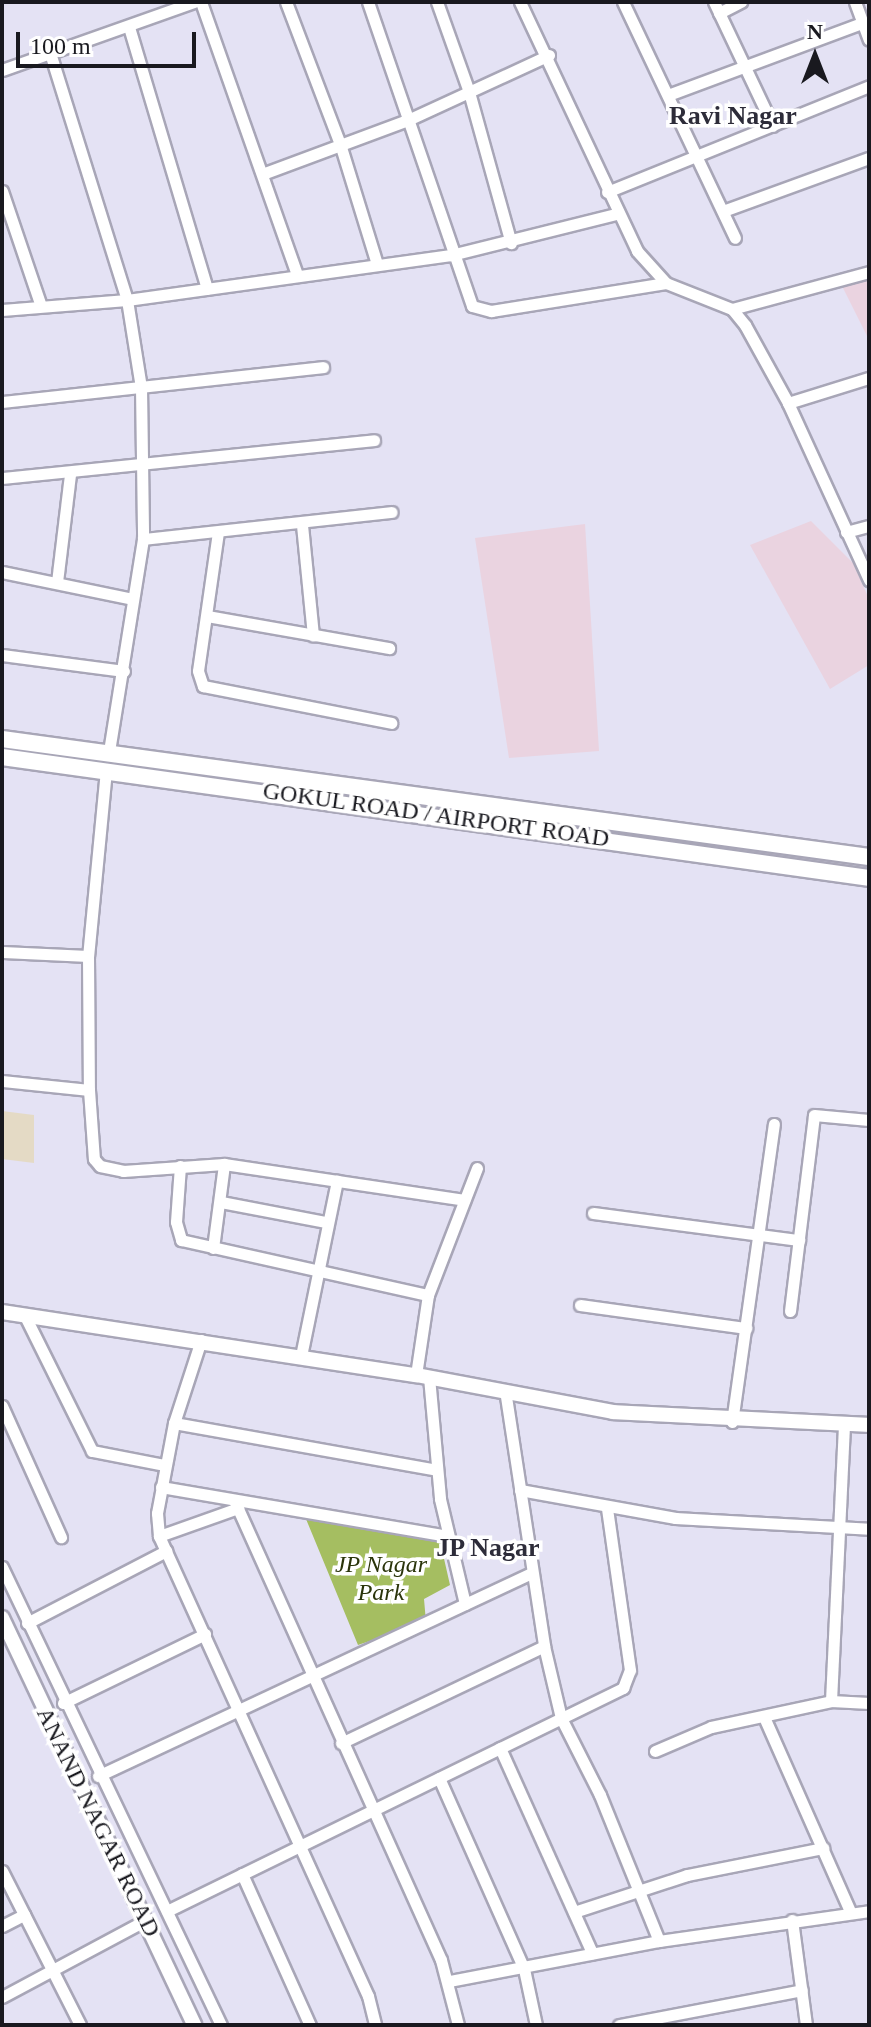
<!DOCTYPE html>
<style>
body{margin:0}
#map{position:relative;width:871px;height:2027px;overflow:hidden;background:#e4e2f4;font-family:Georgia,serif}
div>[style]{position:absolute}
.industrial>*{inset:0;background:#ead3e0}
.education>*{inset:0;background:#e4dac5}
.green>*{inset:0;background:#a5be61}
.roads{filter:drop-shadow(2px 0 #a8a6b7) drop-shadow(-2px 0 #a8a6b7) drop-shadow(0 2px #a8a6b7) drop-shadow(0 -2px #a8a6b7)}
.minor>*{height:11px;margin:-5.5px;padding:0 5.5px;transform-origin:5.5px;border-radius:5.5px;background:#fff}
.tertiary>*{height:14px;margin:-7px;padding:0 7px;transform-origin:7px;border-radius:7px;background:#fff}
.secondary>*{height:16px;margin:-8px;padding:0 8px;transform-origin:8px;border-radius:8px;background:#fff}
span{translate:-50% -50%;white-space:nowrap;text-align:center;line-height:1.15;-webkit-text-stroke:7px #fff;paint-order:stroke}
.street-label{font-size:24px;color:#19191f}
.park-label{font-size:24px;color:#2a340a;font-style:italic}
.neighbourhood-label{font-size:26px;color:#2d2c39;font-weight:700}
.frame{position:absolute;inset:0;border:4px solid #19191f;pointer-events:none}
.north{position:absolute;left:775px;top:16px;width:80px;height:80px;-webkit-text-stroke:6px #fff;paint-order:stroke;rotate:0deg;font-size:22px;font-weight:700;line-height:32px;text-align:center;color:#19191f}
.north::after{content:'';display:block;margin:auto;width:28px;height:36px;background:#19191f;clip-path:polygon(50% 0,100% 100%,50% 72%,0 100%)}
.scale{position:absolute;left:16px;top:32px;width:180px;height:36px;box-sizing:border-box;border:4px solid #19191f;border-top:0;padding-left:10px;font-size:24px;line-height:28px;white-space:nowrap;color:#19191f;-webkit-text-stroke:6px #fff;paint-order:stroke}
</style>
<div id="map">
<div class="industrial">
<div style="clip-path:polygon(869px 271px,869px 340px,841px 284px)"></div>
<div style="clip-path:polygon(811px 521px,853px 563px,869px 599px,869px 665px,830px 689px,750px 545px)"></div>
<div style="clip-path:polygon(585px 524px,599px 751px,509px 758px,475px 538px)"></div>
</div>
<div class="education">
<div style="clip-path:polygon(2px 1111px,34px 1115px,34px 1163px,2px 1159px)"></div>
</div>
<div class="green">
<div style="clip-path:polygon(306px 1519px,440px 1541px,450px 1585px,424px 1599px,426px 1622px,358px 1645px)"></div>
</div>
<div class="roads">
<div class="minor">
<div style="left:201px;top:2px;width:288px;rotate:70.6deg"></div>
<div style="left:286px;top:2px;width:155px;rotate:69.2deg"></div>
<div style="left:341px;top:147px;width:122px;rotate:72.9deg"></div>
<div style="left:368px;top:2px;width:321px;rotate:71.1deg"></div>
<div style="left:472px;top:306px;width:20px;rotate:15deg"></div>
<div style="left:491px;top:311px;width:177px;rotate:-9.1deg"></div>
<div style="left:437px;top:2px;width:96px;rotate:70.4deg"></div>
<div style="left:469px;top:92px;width:157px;rotate:74.5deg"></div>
<div style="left:520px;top:2px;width:275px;rotate:64.8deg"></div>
<div style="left:637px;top:251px;width:43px;rotate:47.8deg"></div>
<div style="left:666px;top:283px;width:71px;rotate:21.5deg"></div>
<div style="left:732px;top:309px;width:21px;rotate:51deg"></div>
<div style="left:745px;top:325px;width:89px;rotate:61.1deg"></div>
<div style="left:788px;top:403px;width:195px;rotate:65.4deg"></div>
<div style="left:623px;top:2px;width:261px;rotate:64.6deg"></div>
<div style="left:714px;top:2px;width:137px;rotate:64.6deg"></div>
<div style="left:855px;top:2px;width:40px;rotate:69.8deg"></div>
<div style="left:719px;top:13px;width:25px;rotate:-27deg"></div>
<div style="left:129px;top:27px;width:273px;rotate:73.4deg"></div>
<div style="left:51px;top:56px;width:256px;rotate:72.7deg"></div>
<div style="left:127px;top:300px;width:88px;rotate:80.9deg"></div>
<div style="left:141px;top:387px;width:152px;rotate:89.2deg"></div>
<div style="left:143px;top:539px;width:215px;rotate:99.1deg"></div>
<div style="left:2px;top:70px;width:204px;rotate:-19.5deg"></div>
<div style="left:668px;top:95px;width:207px;rotate:-20.4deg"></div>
<div style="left:265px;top:173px;width:155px;rotate:-20.4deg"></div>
<div style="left:410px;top:119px;width:153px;rotate:-24.7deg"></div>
<div style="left:2px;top:191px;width:121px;rotate:71.3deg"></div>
<div style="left:607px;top:192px;width:283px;rotate:-22deg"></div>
<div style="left:723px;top:211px;width:155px;rotate:-20deg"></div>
<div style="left:732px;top:309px;width:142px;rotate:-15.1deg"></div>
<div style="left:2px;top:310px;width:125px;rotate:-4.6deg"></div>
<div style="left:127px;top:300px;width:327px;rotate:-7.9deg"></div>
<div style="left:451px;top:255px;width:170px;rotate:-14deg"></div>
<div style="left:2px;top:402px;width:323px;rotate:-6.2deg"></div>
<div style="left:788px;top:403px;width:85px;rotate:-17.2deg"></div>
<div style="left:2px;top:478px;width:374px;rotate:-5.8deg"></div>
<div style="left:302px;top:525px;width:111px;rotate:84.3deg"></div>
<div style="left:218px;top:532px;width:140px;rotate:98.2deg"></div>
<div style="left:198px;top:671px;width:16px;rotate:72deg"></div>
<div style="left:203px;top:686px;width:192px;rotate:11.1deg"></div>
<div style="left:846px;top:532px;width:24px;rotate:-15deg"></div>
<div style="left:143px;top:539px;width:250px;rotate:-6.2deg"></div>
<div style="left:2px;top:572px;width:133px;rotate:11.7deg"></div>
<div style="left:57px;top:582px;width:108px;rotate:-83.1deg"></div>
<div style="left:207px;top:616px;width:185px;rotate:10deg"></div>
<div style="left:2px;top:655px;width:123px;rotate:7.5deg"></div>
<div style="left:106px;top:770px;width:187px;rotate:95.5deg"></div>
<div style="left:88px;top:956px;width:134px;rotate:89.6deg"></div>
<div style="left:89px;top:1090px;width:69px;rotate:85.9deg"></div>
<div style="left:94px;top:1159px;width:9px;rotate:49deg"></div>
<div style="left:100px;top:1166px;width:24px;rotate:12deg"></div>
<div style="left:123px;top:1171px;width:101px;rotate:-4deg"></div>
<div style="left:224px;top:1164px;width:243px;rotate:8.5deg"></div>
<div style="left:2px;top:952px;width:86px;rotate:2.7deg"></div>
<div style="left:2px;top:1081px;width:87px;rotate:5.9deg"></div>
<div style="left:180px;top:1166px;width:56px;rotate:94.1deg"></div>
<div style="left:176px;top:1222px;width:19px;rotate:74deg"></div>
<div style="left:181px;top:1240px;width:253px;rotate:12.6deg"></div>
<div style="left:221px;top:1202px;width:107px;rotate:10.8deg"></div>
<div style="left:593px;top:1213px;width:208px;rotate:7.5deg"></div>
<div style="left:213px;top:1248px;width:85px;rotate:-82.5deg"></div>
<div style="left:580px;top:1305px;width:168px;rotate:7.9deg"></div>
<div style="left:790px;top:1311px;width:197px;rotate:-83deg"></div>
<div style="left:814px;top:1115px;width:55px;rotate:5.2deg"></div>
<div style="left:24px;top:1314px;width:153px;rotate:63.6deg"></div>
<div style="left:92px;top:1451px;width:74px;rotate:10.9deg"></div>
<div style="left:201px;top:1340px;width:87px;rotate:108deg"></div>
<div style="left:174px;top:1423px;width:92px;rotate:100.7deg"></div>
<div style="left:157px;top:1513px;width:23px;rotate:85deg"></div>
<div style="left:159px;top:1536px;width:505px;rotate:65.57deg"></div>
<div style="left:368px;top:1996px;width:30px;rotate:76deg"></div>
<div style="left:301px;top:1356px;width:179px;rotate:-78.4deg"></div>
<div style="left:416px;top:1375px;width:81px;rotate:-81.5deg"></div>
<div style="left:428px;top:1295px;width:136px;rotate:-68.9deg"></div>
<div style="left:429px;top:1377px;width:122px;rotate:84.8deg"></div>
<div style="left:440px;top:1499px;width:108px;rotate:76.6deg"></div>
<div style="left:505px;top:1390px;width:259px;rotate:81.3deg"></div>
<div style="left:544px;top:1646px;width:74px;rotate:76.7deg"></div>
<div style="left:561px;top:1718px;width:86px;rotate:63.1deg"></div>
<div style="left:600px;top:1795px;width:157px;rotate:68deg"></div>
<div style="left:2px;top:1406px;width:144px;rotate:65.8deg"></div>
<div style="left:732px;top:1422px;width:301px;rotate:-82deg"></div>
<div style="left:174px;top:1423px;width:267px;rotate:10.1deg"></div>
<div style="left:161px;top:1487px;width:291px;rotate:9.7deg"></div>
<div style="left:520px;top:1490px;width:158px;rotate:10.2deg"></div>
<div style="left:675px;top:1518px;width:194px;rotate:3.2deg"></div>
<div style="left:235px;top:1502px;width:502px;rotate:65.78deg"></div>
<div style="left:441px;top:1960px;width:67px;rotate:75.3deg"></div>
<div style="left:159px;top:1536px;width:84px;rotate:-19.5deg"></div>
<div style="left:2px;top:1567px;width:508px;rotate:64.44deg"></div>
<div style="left:27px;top:1623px;width:157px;rotate:-27.4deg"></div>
<div style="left:831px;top:1701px;width:278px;rotate:-87.3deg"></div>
<div style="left:63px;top:1703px;width:158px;rotate:-25.9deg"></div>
<div style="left:764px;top:1717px;width:214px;rotate:66.1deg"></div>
<div style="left:341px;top:1743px;width:225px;rotate:-25.5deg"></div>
<div style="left:500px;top:1748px;width:225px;rotate:65.8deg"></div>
<div style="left:655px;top:1751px;width:61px;rotate:-23.2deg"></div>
<div style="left:711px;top:1727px;width:123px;rotate:-12.2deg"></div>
<div style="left:831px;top:1701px;width:38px;rotate:3deg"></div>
<div style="left:98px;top:1776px;width:479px;rotate:-25.1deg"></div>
<div style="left:439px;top:1778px;width:209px;rotate:66deg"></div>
<div style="left:524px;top:1969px;width:57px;rotate:77.9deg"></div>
<div style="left:2px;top:1871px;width:173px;rotate:63.1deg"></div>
<div style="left:242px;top:1874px;width:166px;rotate:65.8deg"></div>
<div style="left:167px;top:1911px;width:508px;rotate:-26.06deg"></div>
<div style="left:623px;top:1688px;width:19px;rotate:-69deg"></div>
<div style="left:630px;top:1670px;width:163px;rotate:-98.1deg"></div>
<div style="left:574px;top:1912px;width:119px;rotate:-18.1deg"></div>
<div style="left:687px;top:1875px;width:139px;rotate:-11.2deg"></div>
<div style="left:792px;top:1920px;width:106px;rotate:82.4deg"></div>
<div style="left:2px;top:1926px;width:25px;rotate:-27deg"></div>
<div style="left:449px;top:1981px;width:214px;rotate:-10.8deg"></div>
<div style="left:659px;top:1941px;width:212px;rotate:-8.1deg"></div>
<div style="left:2px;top:1997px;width:163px;rotate:-28.1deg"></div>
<div style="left:619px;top:2025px;width:186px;rotate:-10.8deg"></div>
</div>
<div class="tertiary">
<div style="left:2px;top:1312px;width:419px;rotate:8.7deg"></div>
<div style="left:416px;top:1375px;width:200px;rotate:10.6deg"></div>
<div style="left:613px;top:1412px;width:256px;rotate:2.9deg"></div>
<div style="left:2px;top:1618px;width:450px;rotate:64.7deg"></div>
</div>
<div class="secondary">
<div style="left:2px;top:739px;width:875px;rotate:7.75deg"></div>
<div style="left:2px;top:757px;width:875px;rotate:7.94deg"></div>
</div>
</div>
<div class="street-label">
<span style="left:436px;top:815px;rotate:8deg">GOKUL ROAD / AIRPORT ROAD</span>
<span style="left:98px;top:1822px;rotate:64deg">ANAND NAGAR ROAD</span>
</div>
<div class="park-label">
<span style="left:381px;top:1579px">JP Nagar<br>Park</span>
</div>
<div class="neighbourhood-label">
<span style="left:733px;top:116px">Ravi Nagar</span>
<span style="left:488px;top:1548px">JP Nagar</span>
</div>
<div class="frame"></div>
<div class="north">N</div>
<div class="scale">100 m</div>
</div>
